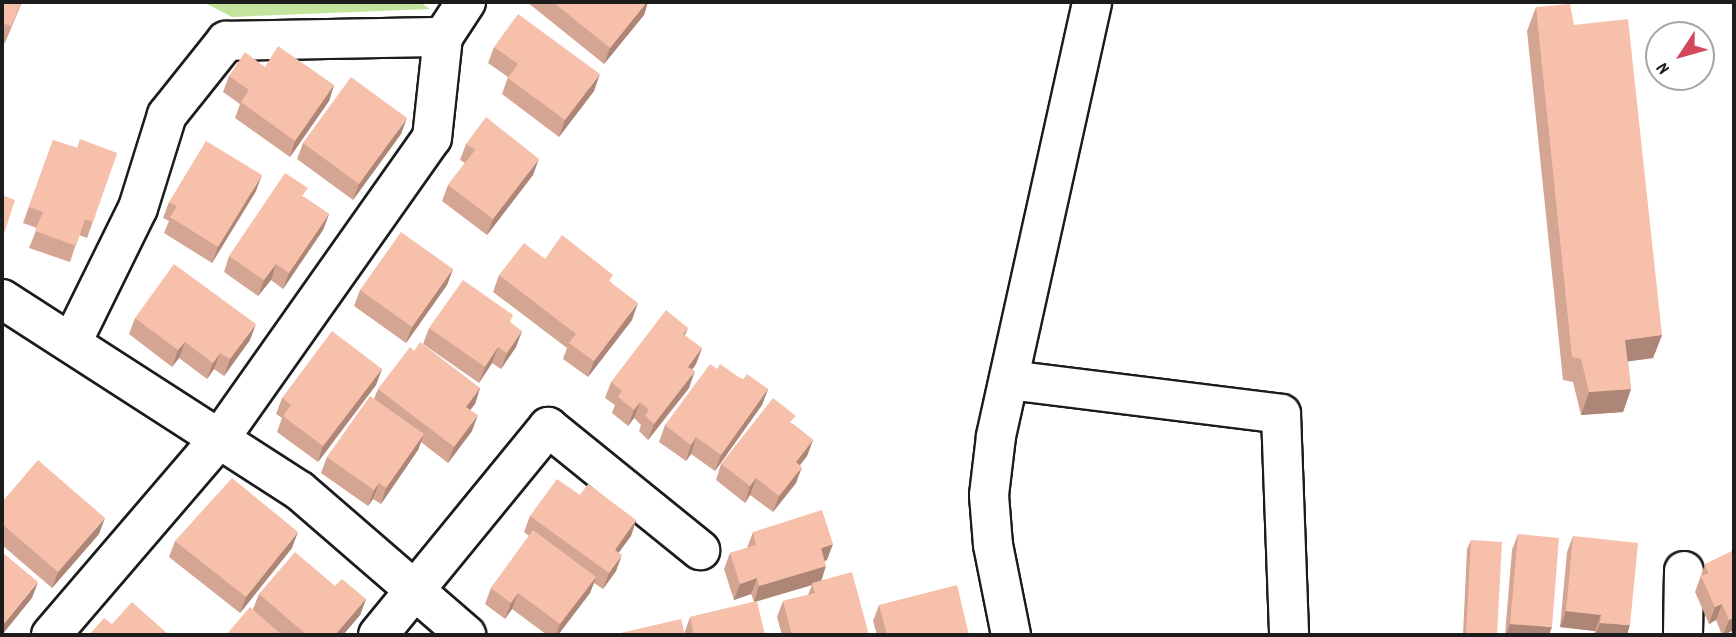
<!DOCTYPE html>
<style>
body{margin:0}
#map{position:relative;width:1736px;height:637px;overflow:hidden;background:#fff;font-family:Dekko,sans-serif}
div>[style]{position:absolute}
.green>*{inset:0;background:#c2e49d}
.roads{filter:drop-shadow(2px 0 #1c1c1c) drop-shadow(-2px 0 #1c1c1c) drop-shadow(0 2px #1c1c1c) drop-shadow(0 -2px #1c1c1c)}
.minor>*{height:38px;margin:-19px;padding:0 19px;transform-origin:19px;border-radius:19px;background:#fff}
.wall>*{inset:0;background:#d4a593}
.shaded-wall>*{inset:0;background:#ad8678}
.building>*{inset:0;background:#f7c0ab}
span{translate:-50% -50%;white-space:nowrap;text-align:center;line-height:1.15;-webkit-text-stroke:5px #fff;paint-order:stroke}
.frame{position:absolute;inset:0;border:4px solid #1c1c1c;pointer-events:none}
.north{position:absolute;left:1645px;top:21px;width:70px;height:70px;box-sizing:border-box;background:#fff;border:2px solid #a4a4a4;border-radius:50%;rotate:234deg;font-size:19px;font-weight:700;line-height:28px;text-align:center;color:#1c1c1c}
.north::after{content:'';display:block;margin:auto;width:24px;height:32px;background:#d1495b;clip-path:polygon(50% 0,100% 100%,50% 72%,0 100%)}
</style>
<div id="map">
<div class="green">
<div style="clip-path:polygon(203px 2px,420px 2px,430px 9px,232px 17px)"></div>
</div>
<div class="roads">
<div class="minor">
<div style="left:2px;top:299px;width:354px;rotate:32.8deg"></div>
<div style="left:300px;top:491px;width:220px;rotate:40.9deg"></div>
<div style="left:73px;top:340px;width:147px;rotate:-63.8deg"></div>
<div style="left:138px;top:208px;width:97px;rotate:-72.7deg"></div>
<div style="left:167px;top:115px;width:95px;rotate:-51.4deg"></div>
<div style="left:226px;top:41px;width:217px;rotate:-1.1deg"></div>
<div style="left:1009px;top:380px;width:274px;rotate:7.1deg"></div>
<div style="left:1281px;top:414px;width:221px;rotate:87.9deg"></div>
<div style="left:51px;top:635px;width:260px;rotate:-49.4deg"></div>
<div style="left:220px;top:438px;width:367px;rotate:-54.8deg"></div>
<div style="left:432px;top:138px;width:102px;rotate:-83.8deg"></div>
<div style="left:443px;top:37px;width:42px;rotate:-56.7deg"></div>
<div style="left:378px;top:635px;width:269px;rotate:-50.7deg"></div>
<div style="left:548px;top:427px;width:196px;rotate:39deg"></div>
<div style="left:1011px;top:635px;width:92px;rotate:-101.3deg"></div>
<div style="left:993px;top:545px;width:50px;rotate:-94.6deg"></div>
<div style="left:989px;top:495px;width:59px;rotate:-83.2deg"></div>
<div style="left:996px;top:436px;width:444px;rotate:-77.5deg"></div>
<div style="left:1683px;top:635px;width:64px;rotate:-89.1deg"></div>
</div>
</div>
<div class="wall">
<div style="clip-path:polygon(2px 2px,22px 2px,5px 43px,2px 41px)"></div>
<div style="clip-path:polygon(527px 2px,648px 2px,644px 15px,604px 64px)"></div>
<div style="clip-path:polygon(1536px 7px,1574px 25px,1662px 335px,1653px 358px,1628px 361px,1631px 389px,1623px 412px,1581px 415px,1573px 382px,1563px 380px,1527px 31px)"></div>
<div style="clip-path:polygon(494px 47px,594px 91px,559px 137px,502px 94px,508px 77px,488px 63px)"></div>
<div style="clip-path:polygon(265px 67px,334px 85px,329px 101px,290px 157px,235px 118px,240px 104px,223px 92px,229px 76px)"></div>
<div style="clip-path:polygon(401px 134px,353px 200px,297px 159px,303px 143px)"></div>
<div style="clip-path:polygon(53px 140px,77px 148px,117px 153px,87px 238px,79px 235px,70px 262px,29px 248px,37px 228px,23px 223px)"></div>
<div style="clip-path:polygon(466px 144px,533px 175px,487px 235px,442px 201px,448px 185px,465px 163px,460px 160px)"></div>
<div style="clip-path:polygon(256px 191px,212px 263px,164px 233px,169px 221px,163px 218px,169px 202px)"></div>
<div style="clip-path:polygon(304px 197px,329px 214px,323px 230px,283px 289px,271px 280px,258px 296px,224px 272px,229px 256px)"></div>
<div style="clip-path:polygon(545px 259px,611px 282px,632px 320px,588px 377px,563px 359px,567px 348px,493px 292px,499px 275px)"></div>
<div style="clip-path:polygon(453px 269px,447px 285px,406px 343px,354px 306px,360px 290px)"></div>
<div style="clip-path:polygon(135px 318px,250px 340px,224px 376px,214px 369px,207px 379px,179px 358px,172px 367px,129px 334px)"></div>
<div style="clip-path:polygon(429px 328px,522px 331px,516px 347px,501px 369px,492px 363px,479px 383px,423px 344px)"></div>
<div style="clip-path:polygon(688px 328px,685px 336px,702px 348px,696px 364px,692px 370px,689px 388px,648px 440px,639px 431px,641px 425px,634px 418px,628px 426px,612px 413px,615px 405px,605px 398px,611px 382px)"></div>
<div style="clip-path:polygon(414px 351px,480px 388px,475px 404px,470px 410px,472px 431px,448px 463px,421px 442px,418px 450px,381px 504px,373px 499px,368px 506px,321px 473px,327px 457px,374px 399px,378px 389px)"></div>
<div style="clip-path:polygon(382px 369px,376px 385px,318px 462px,277px 432px,282px 418px,276px 414px,282px 398px)"></div>
<div style="clip-path:polygon(717px 369px,768px 389px,762px 405px,715px 471px,691px 454px,686px 461px,659px 442px,665px 425px)"></div>
<div style="clip-path:polygon(793px 424px,813px 440px,807px 456px,800px 465px,796px 483px,773px 512px,750px 495px,745px 503px,716px 480px,721px 464px)"></div>
<div style="clip-path:polygon(580px 495px,636px 520px,631px 536px,618px 553px,616px 571px,603px 589px,594px 583px,590px 593px,558px 635px,547px 635px,512px 609px,505px 619px,485px 604px,491px 588px,529px 536px,524px 532px,530px 516px)"></div>
<div style="clip-path:polygon(2px 502px,99px 534px,52px 588px,2px 545px)"></div>
<div style="clip-path:polygon(753px 532px,827px 560px,825px 561px,821px 580px,869px 635px,782px 635px,777px 617px,783px 601px,808px 595px,812px 585px,755px 602px,765px 635px,612px 635px,684px 634px,690px 617px,754px 602px,751px 594px,734px 600px,724px 569px,730px 553px,747px 548px)"></div>
<div style="clip-path:polygon(1518px 534px,1549px 635px,1505px 635px,1512px 550px)"></div>
<div style="clip-path:polygon(1573px 536px,1627px 635px,1594px 635px,1595px 631px,1560px 627px,1567px 552px)"></div>
<div style="clip-path:polygon(1471px 540px,1497px 635px,1463px 635px,1467px 549px)"></div>
<div style="clip-path:polygon(175px 541px,292px 548px,240px 613px,169px 557px)"></div>
<div style="clip-path:polygon(1705px 564px,1734px 630px,1724px 635px,1722px 635px,1716px 620px,1709px 624px,1695px 592px)"></div>
<div style="clip-path:polygon(335px 586px,366px 599px,360px 615px,343px 635px,226px 635px,253px 609px,259px 594px)"></div>
<div style="clip-path:polygon(879px 605px,969px 635px,877px 635px,873px 621px)"></div>
</div>
<div class="shaded-wall">
<div style="clip-path:polygon(647px 2px,648px 2px,644px 15px,604px 64px,610px 48px)"></div>
<div style="clip-path:polygon(600px 74px,594px 91px,559px 137px,565px 120px)"></div>
<div style="clip-path:polygon(334px 85px,329px 101px,290px 157px,295px 141px)"></div>
<div style="clip-path:polygon(407px 118px,401px 134px,353px 200px,359px 184px)"></div>
<div style="clip-path:polygon(539px 159px,533px 175px,487px 235px,493px 219px)"></div>
<div style="clip-path:polygon(262px 175px,256px 191px,212px 263px,218px 247px)"></div>
<div style="clip-path:polygon(329px 214px,323px 230px,283px 289px,289px 273px)"></div>
<div style="clip-path:polygon(276px 264px,271px 280px,258px 296px,264px 280px)"></div>
<div style="clip-path:polygon(453px 269px,447px 285px,406px 343px,412px 327px)"></div>
<div style="clip-path:polygon(638px 303px,632px 320px,588px 377px,594px 361px)"></div>
<div style="clip-path:polygon(256px 324px,250px 340px,224px 376px,230px 359px)"></div>
<div style="clip-path:polygon(522px 331px,516px 347px,501px 369px,507px 353px)"></div>
<div style="clip-path:polygon(1662px 335px,1653px 358px,1617px 363px,1625px 340px)"></div>
<div style="clip-path:polygon(185px 342px,179px 358px,172px 367px,178px 350px)"></div>
<div style="clip-path:polygon(498px 347px,492px 363px,479px 383px,485px 367px)"></div>
<div style="clip-path:polygon(702px 348px,696px 364px,682px 383px,688px 367px)"></div>
<div style="clip-path:polygon(220px 353px,214px 369px,207px 379px,213px 363px)"></div>
<div style="clip-path:polygon(382px 369px,376px 385px,318px 462px,323px 446px)"></div>
<div style="clip-path:polygon(695px 371px,689px 388px,648px 440px,654px 424px)"></div>
<div style="clip-path:polygon(480px 388px,475px 404px,460px 423px,466px 407px)"></div>
<div style="clip-path:polygon(768px 389px,762px 405px,715px 471px,721px 455px)"></div>
<div style="clip-path:polygon(1631px 389px,1623px 412px,1581px 415px,1589px 392px)"></div>
<div style="clip-path:polygon(640px 402px,634px 418px,628px 426px,634px 410px)"></div>
<div style="clip-path:polygon(478px 415px,472px 431px,448px 463px,454px 447px)"></div>
<div style="clip-path:polygon(424px 434px,418px 450px,381px 504px,386px 488px)"></div>
<div style="clip-path:polygon(696px 437px,691px 454px,686px 461px,691px 445px)"></div>
<div style="clip-path:polygon(813px 440px,807px 456px,790px 478px,796px 462px)"></div>
<div style="clip-path:polygon(802px 467px,796px 483px,773px 512px,779px 496px)"></div>
<div style="clip-path:polygon(756px 478px,750px 495px,745px 503px,750px 486px)"></div>
<div style="clip-path:polygon(379px 483px,373px 499px,368px 506px,374px 490px)"></div>
<div style="clip-path:polygon(105px 518px,99px 534px,52px 588px,58px 572px)"></div>
<div style="clip-path:polygon(636px 520px,631px 536px,609px 566px,615px 550px)"></div>
<div style="clip-path:polygon(298px 532px,292px 548px,240px 613px,246px 597px)"></div>
<div style="clip-path:polygon(833px 544px,827px 560px,816px 564px,821px 548px)"></div>
<div style="clip-path:polygon(622px 555px,616px 571px,603px 589px,609px 573px)"></div>
<div style="clip-path:polygon(826px 566px,821px 582px,812px 583px,812px 585px,754px 602px,759px 586px)"></div>
<div style="clip-path:polygon(596px 577px,590px 593px,558px 635px,556px 635px,560px 624px)"></div>
<div style="clip-path:polygon(757px 578px,751px 594px,734px 600px,740px 584px)"></div>
<div style="clip-path:polygon(38px 582px,32px 598px,2px 635px,2px 626px)"></div>
<div style="clip-path:polygon(518px 593px,512px 609px,505px 619px,511px 603px)"></div>
<div style="clip-path:polygon(366px 599px,360px 615px,343px 635px,335px 635px)"></div>
<div style="clip-path:polygon(1722px 604px,1716px 620px,1709px 624px,1715px 607px)"></div>
<div style="clip-path:polygon(1566px 611px,1601px 615px,1595px 631px,1560px 627px)"></div>
<div style="clip-path:polygon(1734px 617px,1734px 630px,1723px 635px,1729px 620px)"></div>
<div style="clip-path:polygon(1600px 623px,1630px 625px,1627px 635px,1595px 635px)"></div>
<div style="clip-path:polygon(1510px 624px,1552px 627px,1549px 635px,1506px 635px)"></div>
</div>
<div class="building">
<div style="clip-path:polygon(2px 2px,21px 2px,11px 26px,2px 23px)"></div>
<div style="clip-path:polygon(553px 2px,647px 2px,610px 48px)"></div>
<div style="clip-path:polygon(1570px 4px,1574px 25px,1628px 19px,1662px 335px,1625px 340px,1631px 389px,1589px 392px,1581px 359px,1572px 357px,1536px 7px)"></div>
<div style="clip-path:polygon(518px 14px,600px 74px,565px 120px,508px 78px,518px 64px,494px 47px)"></div>
<div style="clip-path:polygon(278px 46px,334px 85px,295px 141px,241px 102px,249px 90px,229px 76px,245px 52px,265px 67px)"></div>
<div style="clip-path:polygon(351px 77px,407px 118px,359px 184px,303px 143px)"></div>
<div style="clip-path:polygon(486px 117px,539px 159px,493px 219px,448px 185px,475px 150px,466px 144px)"></div>
<div style="clip-path:polygon(80px 139px,117px 153px,93px 222px,85px 219px,76px 246px,35px 231px,43px 212px,29px 207px,53px 140px,77px 148px)"></div>
<div style="clip-path:polygon(206px 141px,262px 175px,218px 247px,170px 217px,177px 206px,169px 202px)"></div>
<div style="clip-path:polygon(285px 173px,308px 188px,302px 196px,329px 214px,289px 273px,276px 264px,264px 280px,229px 256px)"></div>
<div style="clip-path:polygon(2px 195px,15px 200px,2px 240px)"></div>
<div style="clip-path:polygon(401px 232px,453px 269px,412px 327px,360px 290px)"></div>
<div style="clip-path:polygon(562px 235px,613px 275px,609px 281px,638px 303px,594px 361px,569px 343px,576px 334px,499px 275px,524px 243px,545px 259px)"></div>
<div style="clip-path:polygon(174px 264px,256px 324px,230px 359px,220px 353px,213px 363px,185px 342px,178px 350px,135px 318px)"></div>
<div style="clip-path:polygon(463px 280px,513px 315px,510px 322px,522px 331px,507px 353px,498px 347px,485px 367px,429px 328px)"></div>
<div style="clip-path:polygon(666px 310px,688px 328px,683px 334px,702px 348px,688px 367px,695px 371px,654px 424px,645px 415px,649px 410px,640px 402px,634px 410px,618px 397px,622px 391px,611px 382px)"></div>
<div style="clip-path:polygon(332px 331px,382px 369px,323px 446px,283px 416px,291px 405px,282px 398px)"></div>
<div style="clip-path:polygon(420px 342px,480px 388px,466px 407px,478px 415px,454px 447px,378px 389px,410px 347px,414px 351px)"></div>
<div style="clip-path:polygon(710px 364px,717px 369px,720px 364px,743px 380px,747px 374px,768px 389px,721px 455px,696px 437px,691px 445px,665px 425px)"></div>
<div style="clip-path:polygon(370px 396px,424px 434px,386px 488px,379px 483px,374px 490px,327px 457px)"></div>
<div style="clip-path:polygon(773px 398px,796px 416px,790px 422px,813px 440px,796px 462px,802px 467px,779px 496px,756px 478px,750px 486px,721px 464px)"></div>
<div style="clip-path:polygon(38px 460px,105px 518px,58px 572px,2px 524px,2px 502px)"></div>
<div style="clip-path:polygon(232px 478px,298px 532px,246px 597px,175px 541px)"></div>
<div style="clip-path:polygon(557px 479px,580px 495px,588px 484px,636px 520px,615px 550px,622px 555px,609px 573px,530px 516px)"></div>
<div style="clip-path:polygon(822px 510px,833px 544px,821px 548px,826px 566px,759px 586px,757px 578px,740px 584px,730px 553px,756px 545px,753px 532px)"></div>
<div style="clip-path:polygon(533px 530px,596px 577px,560px 624px,518px 593px,511px 603px,491px 588px)"></div>
<div style="clip-path:polygon(1518px 534px,1559px 538px,1552px 627px,1510px 624px)"></div>
<div style="clip-path:polygon(1573px 536px,1638px 543px,1630px 625px,1600px 623px,1601px 615px,1566px 611px)"></div>
<div style="clip-path:polygon(1471px 540px,1502px 542px,1497px 635px,1466px 635px)"></div>
<div style="clip-path:polygon(1734px 550px,1734px 617px,1729px 620px,1722px 604px,1715px 607px,1701px 576px,1709px 573px,1705px 564px)"></div>
<div style="clip-path:polygon(2px 552px,38px 582px,2px 626px)"></div>
<div style="clip-path:polygon(295px 552px,335px 586px,342px 579px,366px 599px,335px 635px,307px 635px,259px 594px)"></div>
<div style="clip-path:polygon(852px 572px,869px 635px,792px 635px,783px 601px,815px 593px,812px 583px)"></div>
<div style="clip-path:polygon(957px 585px,969px 635px,887px 635px,879px 605px)"></div>
<div style="clip-path:polygon(757px 601px,765px 635px,694px 635px,690px 617px)"></div>
<div style="clip-path:polygon(132px 602px,169px 635px,89px 635px,104px 618px,112px 624px)"></div>
<div style="clip-path:polygon(250px 607px,282px 635px,226px 635px)"></div>
<div style="clip-path:polygon(681px 619px,685px 635px,612px 635px)"></div>
</div>
<div class="frame"></div>
<div class="north">N</div>
</div>
